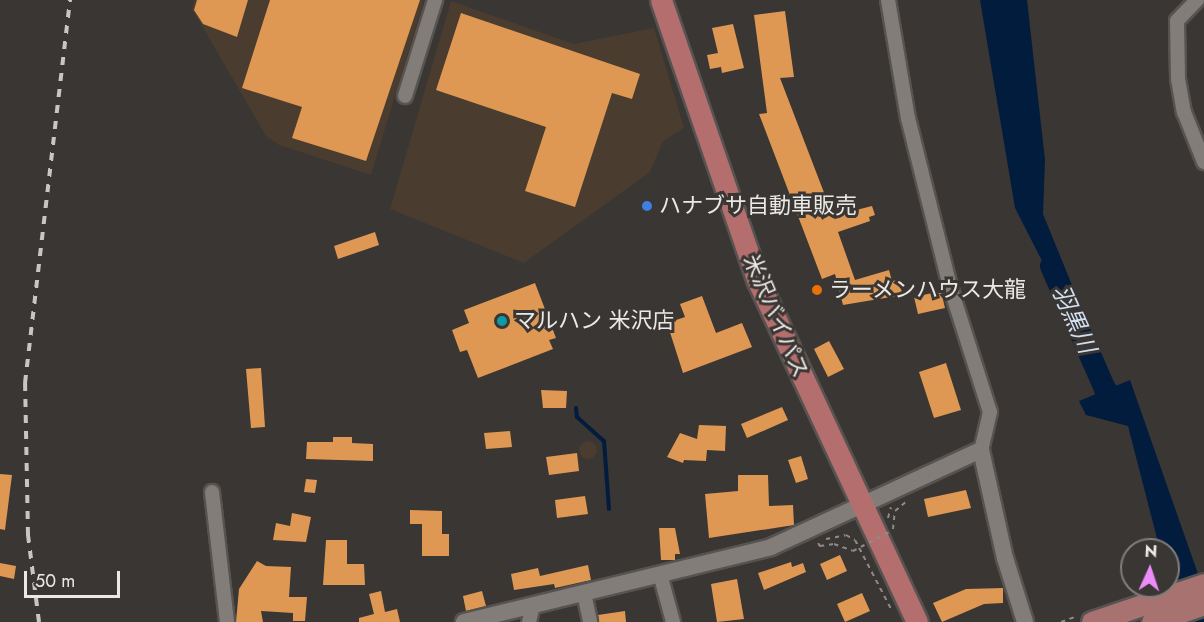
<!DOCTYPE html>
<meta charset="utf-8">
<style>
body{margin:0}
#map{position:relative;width:1204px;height:622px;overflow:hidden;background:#3a3633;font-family:Jost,"Noto Sans JP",sans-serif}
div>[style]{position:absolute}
.industrial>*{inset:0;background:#4a3c2e}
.round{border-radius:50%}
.water>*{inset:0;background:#021c3d}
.stream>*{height:4px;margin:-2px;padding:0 2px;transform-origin:2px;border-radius:2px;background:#021c3d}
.river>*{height:22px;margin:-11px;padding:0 11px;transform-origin:11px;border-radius:11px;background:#021c3d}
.building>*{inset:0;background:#de9853}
.path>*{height:2px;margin-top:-1px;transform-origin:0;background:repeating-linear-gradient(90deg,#8e8b88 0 4.5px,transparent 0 9px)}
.roads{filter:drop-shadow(2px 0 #565350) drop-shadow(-2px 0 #565350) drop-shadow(0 2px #565350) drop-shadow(0 -2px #565350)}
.minor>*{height:14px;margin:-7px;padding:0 7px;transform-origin:7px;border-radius:7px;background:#827d79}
.tertiary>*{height:16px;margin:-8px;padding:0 8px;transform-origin:8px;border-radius:8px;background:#827d79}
.primary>*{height:21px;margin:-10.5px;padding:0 10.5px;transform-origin:10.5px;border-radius:10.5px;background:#a87271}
.trunk>*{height:21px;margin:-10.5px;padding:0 10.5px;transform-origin:10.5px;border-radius:10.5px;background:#b56e6e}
.rail>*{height:4px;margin-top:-2px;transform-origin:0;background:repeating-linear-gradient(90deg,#c8c5c2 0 8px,transparent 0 16px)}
.path-bridge>*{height:2px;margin-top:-1px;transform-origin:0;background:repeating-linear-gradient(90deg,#8e8b88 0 4.5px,transparent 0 9px)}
.dots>*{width:16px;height:16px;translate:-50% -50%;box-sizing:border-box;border:3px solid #3a3633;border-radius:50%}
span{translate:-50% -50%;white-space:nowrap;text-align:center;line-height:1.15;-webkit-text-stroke:6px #3a3633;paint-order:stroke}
.poi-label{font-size:22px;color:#ebe9e6}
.left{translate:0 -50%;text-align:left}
.street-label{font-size:22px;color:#ebe9e6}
.water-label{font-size:24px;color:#d1dff2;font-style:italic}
.north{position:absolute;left:1120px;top:538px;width:60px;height:60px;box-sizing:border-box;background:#3a3633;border:2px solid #817e7b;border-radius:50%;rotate:3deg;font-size:16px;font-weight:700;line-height:24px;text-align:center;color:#ebe9e6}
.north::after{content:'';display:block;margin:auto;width:21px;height:27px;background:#ec8cfa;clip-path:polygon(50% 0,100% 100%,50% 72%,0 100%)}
.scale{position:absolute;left:24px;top:571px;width:96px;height:27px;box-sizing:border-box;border:3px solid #ebe9e6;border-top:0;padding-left:8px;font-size:18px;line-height:21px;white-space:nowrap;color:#ebe9e6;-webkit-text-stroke:4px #3a3633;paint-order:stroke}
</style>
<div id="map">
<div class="industrial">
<div style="clip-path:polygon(194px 0,424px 0,371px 175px,279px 145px,266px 136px,192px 9px)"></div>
<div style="clip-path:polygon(451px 1px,574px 44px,654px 28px,684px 128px,663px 141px,650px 172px,524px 263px,390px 209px)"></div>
<div class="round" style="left:579px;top:441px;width:18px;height:18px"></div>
</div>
<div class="water">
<div style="clip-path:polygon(980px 0,1027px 0,1045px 160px,1043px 214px,1076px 295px,1059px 294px,1015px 208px)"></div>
<div style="clip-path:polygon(1130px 380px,1204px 591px,1204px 622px,1177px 622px,1168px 585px,1168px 550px,1160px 550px,1128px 426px,1086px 415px,1079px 401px)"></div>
</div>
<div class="stream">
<div style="left:576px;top:408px;width:9px;rotate:84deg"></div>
<div style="left:577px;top:417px;width:36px;rotate:42deg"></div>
<div style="left:604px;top:441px;width:68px;rotate:85.8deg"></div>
</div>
<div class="river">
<div style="left:1051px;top:266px;width:134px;rotate:66.3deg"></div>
<div style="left:1105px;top:389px;width:30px;rotate:49deg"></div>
</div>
<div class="building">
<div style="clip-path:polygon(197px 0,248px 0,237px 37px,203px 24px,194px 10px)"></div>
<div style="clip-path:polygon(270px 0,420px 0,366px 161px,292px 138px,302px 107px,242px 88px)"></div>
<div style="clip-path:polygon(785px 11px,794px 77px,780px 78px,833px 216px,872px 206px,875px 215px,869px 217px,870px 221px,838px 232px,855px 280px,889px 270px,892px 281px,898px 280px,903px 295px,843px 305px,835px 274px,822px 279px,759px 114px,767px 113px,754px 15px)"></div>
<div style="clip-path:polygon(461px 13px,640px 74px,632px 99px,612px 93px,575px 207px,525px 191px,546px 127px,436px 90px)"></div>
<div style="clip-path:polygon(733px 24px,744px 68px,722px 73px,721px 67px,710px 69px,707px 55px,718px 53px,712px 28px)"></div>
<div style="clip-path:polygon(375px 232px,379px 245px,338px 259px,334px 246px)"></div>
<div style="clip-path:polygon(535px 283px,556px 338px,549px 340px,553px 349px,478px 378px,467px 350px,460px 352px,452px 330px,469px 323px,464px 310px)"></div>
<div style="clip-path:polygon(941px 291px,945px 308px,918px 314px,914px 297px)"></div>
<div style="clip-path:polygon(702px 296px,716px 333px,742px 323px,752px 347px,683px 373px,667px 323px,685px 317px,680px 304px)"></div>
<div style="clip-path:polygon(829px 341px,844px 369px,828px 377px,814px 349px)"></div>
<div style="clip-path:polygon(946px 363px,961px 410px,934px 418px,919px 372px)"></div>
<div style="clip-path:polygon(261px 368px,265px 427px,251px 428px,246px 369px)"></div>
<div style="clip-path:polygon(541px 390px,567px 391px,566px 408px,543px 408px)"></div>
<div style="clip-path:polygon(782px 407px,788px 420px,747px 438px,741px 424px)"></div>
<div style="clip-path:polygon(699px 425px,726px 426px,725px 451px,707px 450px,706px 461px,684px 460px,683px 463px,667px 457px,680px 433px,697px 439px)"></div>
<div style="clip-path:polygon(510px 431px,512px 447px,486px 449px,484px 433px)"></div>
<div style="clip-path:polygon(333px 437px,352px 437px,352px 443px,373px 444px,373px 461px,306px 459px,307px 442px,333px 442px)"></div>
<div style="clip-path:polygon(577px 453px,579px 471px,549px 475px,546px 457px)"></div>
<div style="clip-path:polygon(801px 456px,808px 479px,796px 483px,788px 460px)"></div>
<div style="clip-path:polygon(0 474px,12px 475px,5px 530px,0 529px)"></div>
<div style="clip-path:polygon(738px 475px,768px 475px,769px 506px,793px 505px,794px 525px,709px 538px,705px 494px,738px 491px)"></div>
<div style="clip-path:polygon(306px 479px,317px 480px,315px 493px,304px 492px)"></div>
<div style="clip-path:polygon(966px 490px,971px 508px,928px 517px,924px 499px)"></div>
<div style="clip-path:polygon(585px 496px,588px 514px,557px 518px,555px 500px)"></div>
<div style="clip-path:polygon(410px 510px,442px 511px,442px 534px,449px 534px,449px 556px,422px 556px,422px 524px,410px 524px)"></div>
<div style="clip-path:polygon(292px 513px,311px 517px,306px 542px,273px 540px,276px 523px,290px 526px)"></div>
<div style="clip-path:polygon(659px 528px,675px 528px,680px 554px,675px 554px,675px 560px,661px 560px)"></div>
<div style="clip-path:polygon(326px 540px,347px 540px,347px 564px,364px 564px,365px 585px,323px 585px)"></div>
<div style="clip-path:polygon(840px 555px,847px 571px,827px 580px,820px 564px)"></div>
<div style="clip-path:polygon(257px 561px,266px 566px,291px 567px,289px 597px,307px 597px,305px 621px,293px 621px,293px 613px,261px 611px,263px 622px,236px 622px,239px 589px)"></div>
<div style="clip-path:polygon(791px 562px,792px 567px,803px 563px,806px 572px,764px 590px,758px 573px)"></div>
<div style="clip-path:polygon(0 563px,16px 566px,14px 579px,0 576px)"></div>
<div style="clip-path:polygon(588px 565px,591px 580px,555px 588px,554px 584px,514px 590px,511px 574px,538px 568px,540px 576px)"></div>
<div style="clip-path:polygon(737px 579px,744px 619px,717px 622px,711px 584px)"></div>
<div style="clip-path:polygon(1003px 588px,1003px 603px,984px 604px,942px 622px,933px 603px,966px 589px)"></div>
<div style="clip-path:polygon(381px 591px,385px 612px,397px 609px,400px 622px,359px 622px,359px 618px,374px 614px,369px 594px)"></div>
<div style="clip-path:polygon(482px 591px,486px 606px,466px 611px,463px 596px)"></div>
<div style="clip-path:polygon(862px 593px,870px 611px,845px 622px,837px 604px)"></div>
<div style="clip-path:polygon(625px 611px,626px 622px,599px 622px,598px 615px)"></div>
</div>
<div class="path">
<div style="left:888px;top:518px;width:11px;rotate:-75deg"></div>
<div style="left:893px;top:529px;width:18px;rotate:-84deg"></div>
<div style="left:895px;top:511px;width:16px;rotate:-40deg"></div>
<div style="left:826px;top:539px;width:20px;rotate:-11deg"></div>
<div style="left:846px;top:535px;width:10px;rotate:29deg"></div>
<div style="left:855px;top:540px;width:78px;rotate:62.4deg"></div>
<div style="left:818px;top:543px;width:4px;rotate:56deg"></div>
<div style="left:820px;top:546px;width:14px;rotate:-8deg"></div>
<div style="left:834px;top:544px;width:20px;rotate:20deg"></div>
<div style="left:1061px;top:622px;width:15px;rotate:-20deg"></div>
</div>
<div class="roads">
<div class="minor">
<div style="left:888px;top:0;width:120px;rotate:80.4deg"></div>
<div style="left:908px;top:118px;width:170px;rotate:76deg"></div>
<div style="left:949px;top:283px;width:135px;rotate:72.4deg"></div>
<div style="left:990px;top:412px;width:39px;rotate:103deg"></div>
<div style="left:1197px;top:0;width:29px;rotate:134deg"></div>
<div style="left:1177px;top:21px;width:58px;rotate:89deg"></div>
<div style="left:1178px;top:79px;width:34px;rotate:80deg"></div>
<div style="left:1184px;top:112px;width:54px;rotate:68.2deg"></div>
<div style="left:405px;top:96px;width:101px;rotate:-72.6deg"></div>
<div style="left:212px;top:492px;width:131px;rotate:83.4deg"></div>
<div style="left:660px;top:574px;width:50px;rotate:74.8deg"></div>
<div style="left:584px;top:593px;width:30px;rotate:78deg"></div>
<div style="left:529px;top:622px;width:17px;rotate:-77deg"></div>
</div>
<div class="tertiary">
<div style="left:464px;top:622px;width:316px;rotate:-13.7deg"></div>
<div style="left:771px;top:547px;width:231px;rotate:-24.8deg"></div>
<div style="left:981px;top:450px;width:111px;rotate:77.5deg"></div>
<div style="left:1005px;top:558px;width:67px;rotate:72.6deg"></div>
</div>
<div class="primary">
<div style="left:1092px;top:622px;width:118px;rotate:-18.7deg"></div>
<div style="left:1152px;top:622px;width:55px;rotate:-19.1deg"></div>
</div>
<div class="trunk">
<div style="left:661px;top:0;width:297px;rotate:71deg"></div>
<div style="left:758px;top:281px;width:376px;rotate:65deg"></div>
</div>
</div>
<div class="rail">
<div style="left:39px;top:622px;width:88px;rotate:-97.2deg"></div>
<div style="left:28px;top:535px;width:152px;rotate:-91.1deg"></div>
<div style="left:25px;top:383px;width:386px;rotate:-83.3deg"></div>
</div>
<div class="path-bridge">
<div style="left:853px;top:551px;width:45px;rotate:-27.7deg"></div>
</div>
<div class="dots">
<div style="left:647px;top:206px;background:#3f7fe0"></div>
<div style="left:817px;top:290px;background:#e8710a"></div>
<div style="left:502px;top:321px;background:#0f9aa8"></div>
</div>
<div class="poi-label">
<span class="left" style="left:659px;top:206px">ハナブサ自動車販売</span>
<span class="left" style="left:829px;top:290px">ラーメンハウス大龍</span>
<span class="left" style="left:514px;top:321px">マルハン 米沢店</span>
</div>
<div class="street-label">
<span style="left:776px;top:316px;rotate:67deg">米沢バイパス</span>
</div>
<div class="water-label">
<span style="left:1074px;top:319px;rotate:66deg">羽黒川</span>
</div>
<div class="north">N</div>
<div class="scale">50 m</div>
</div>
